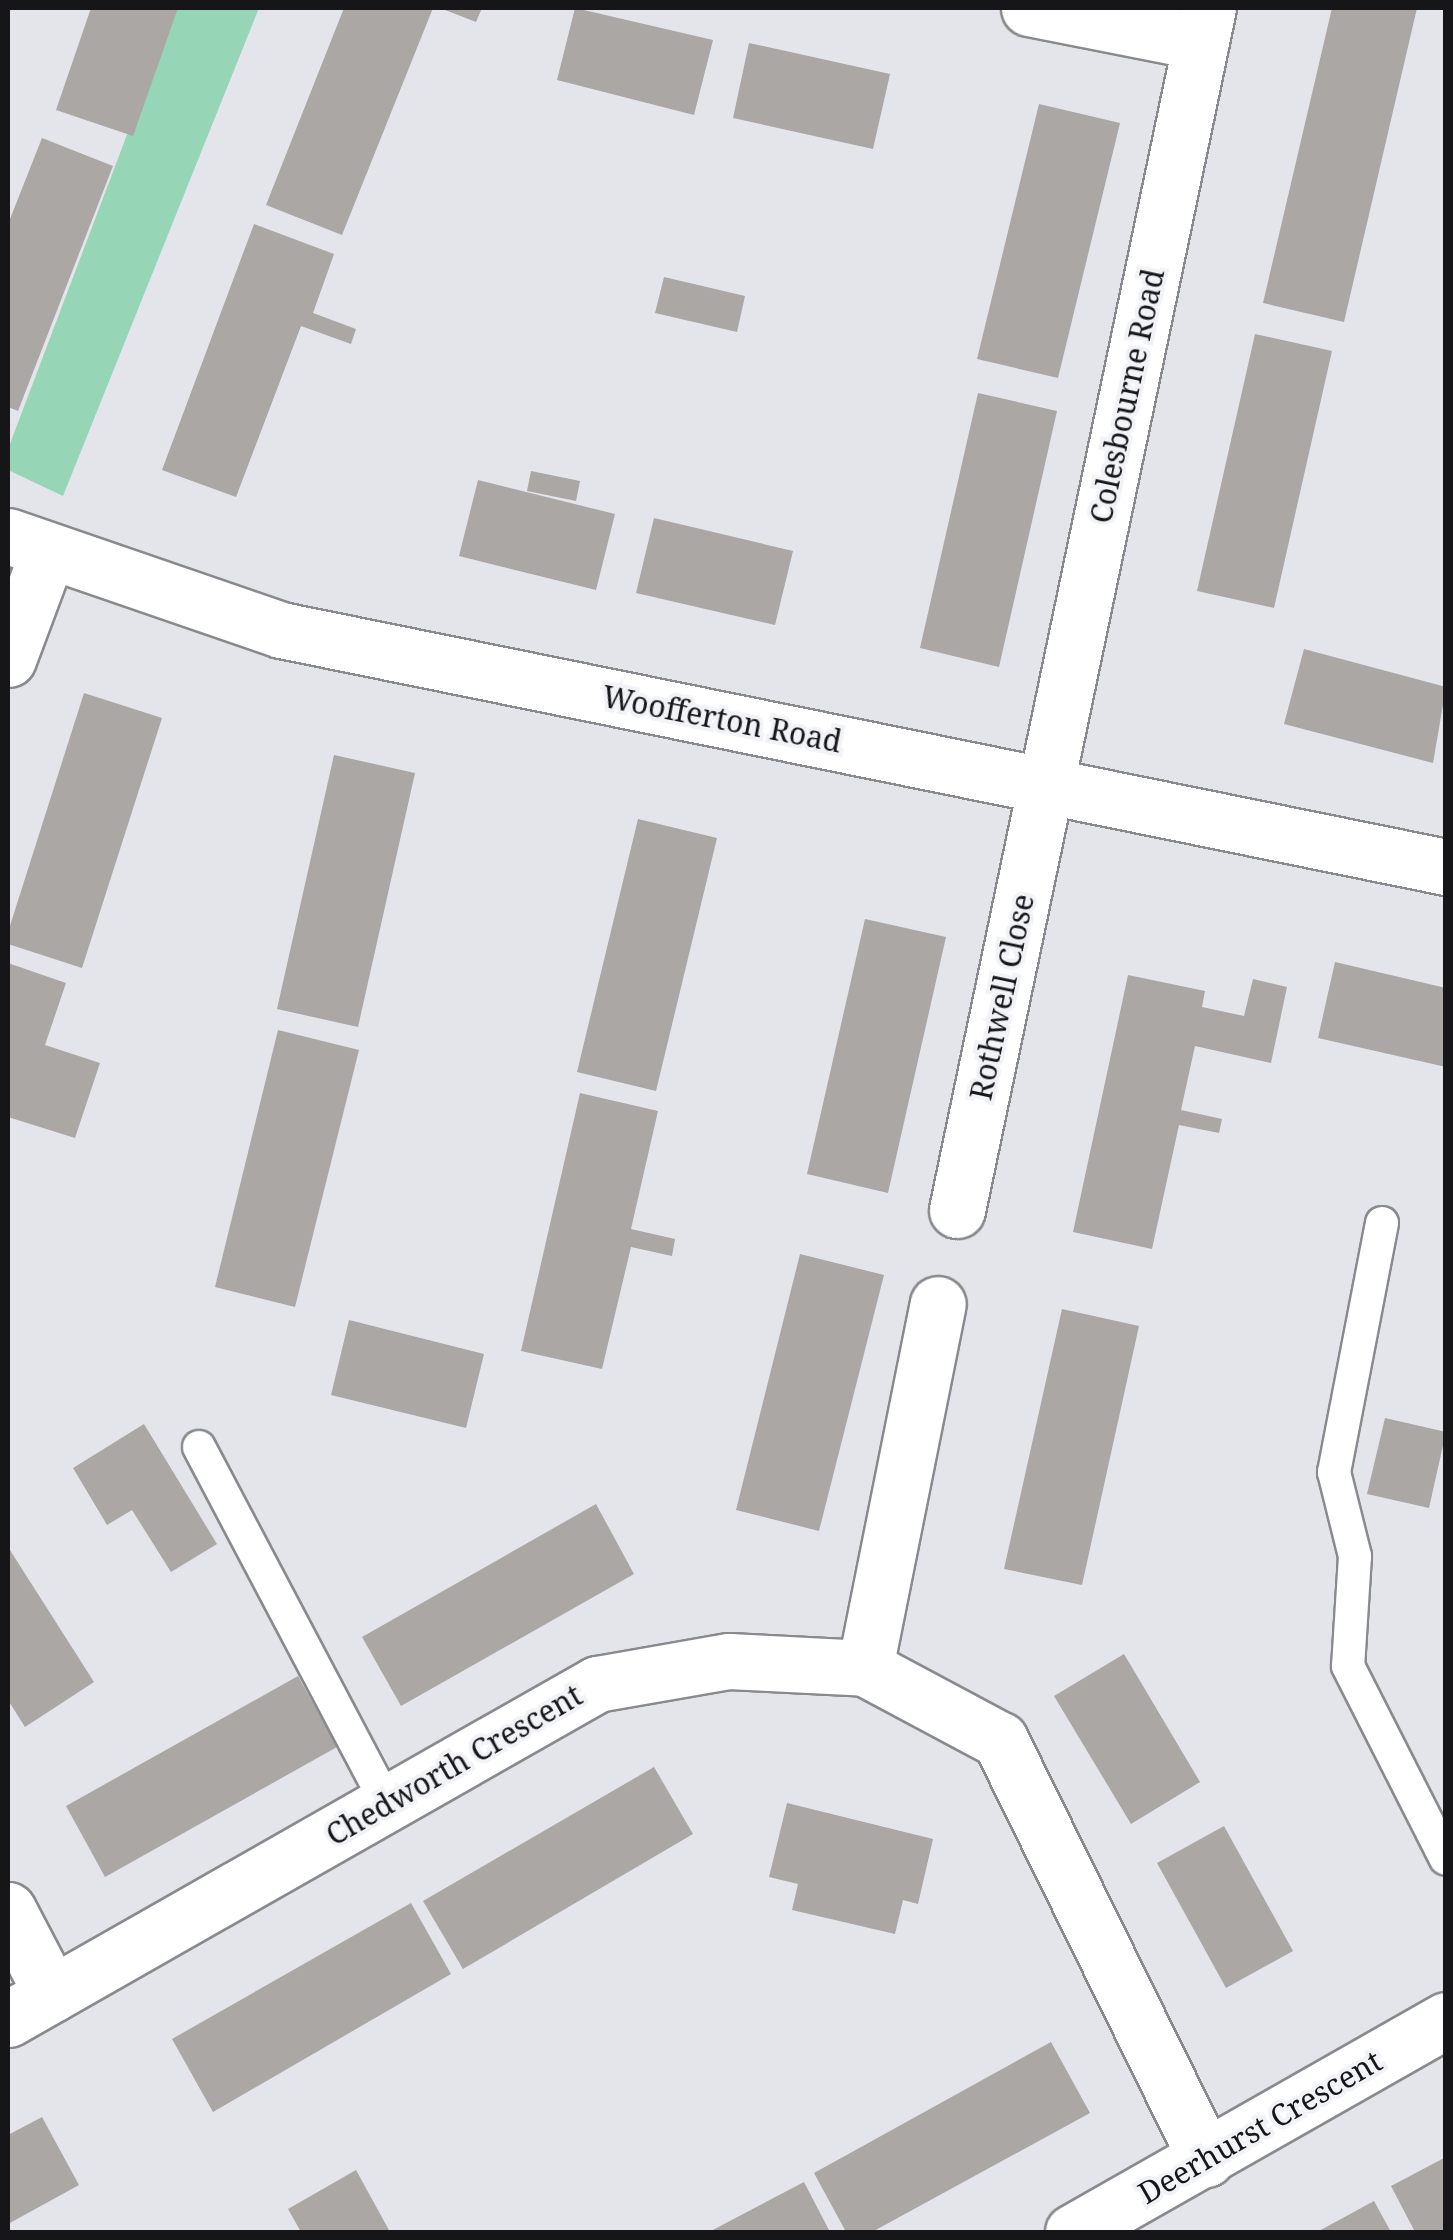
<!DOCTYPE html>
<style>
body{margin:0}
#map{position:relative;width:1453px;height:2240px;overflow:hidden;background:#e4e5ea;font-family:"Noto Serif",serif}
div>[style]{position:absolute}
.green>*{inset:0;background:#96d6b7}
.building>*{inset:0;background:#aaa7a4}
.roads{filter:drop-shadow(2px 0 #898a8e) drop-shadow(-2px 0 #898a8e) drop-shadow(0 2px #898a8e) drop-shadow(0 -2px #898a8e)}
.lane>*{height:32px;margin:-16px;padding:0 16px;transform-origin:16px;border-radius:16px;background:#fff}
.street>*{height:55px;margin:-27.5px;padding:0 27.5px;transform-origin:27.5px;border-radius:27.5px;background:#fff}
span{translate:-50% -50%;white-space:nowrap;text-align:center;line-height:1.15;-webkit-text-stroke:8px #f2f3f7;paint-order:stroke}
.street-label{font-size:30px;color:#161618}
.frame{position:absolute;inset:0;border:10px solid #161618;pointer-events:none}
</style>
<div id="map">
<div class="green">
<div style="clip-path:polygon(175px 8px,259px 8px,63px 496px,8px 470px,8px 449px)"></div>
</div>
<div class="building">
<div style="clip-path:polygon(91px 8px,178px 8px,133px 136px,56px 110px)"></div>
<div style="clip-path:polygon(344px 8px,433px 8px,342px 235px,266px 205px)"></div>
<div style="clip-path:polygon(440px 8px,482px 8px,476px 22px)"></div>
<div style="clip-path:polygon(575px 8px,713px 40px,694px 115px,557px 80px)"></div>
<div style="clip-path:polygon(1332px 8px,1417px 8px,1344px 322px,1263px 303px)"></div>
<div style="clip-path:polygon(749px 43px,890px 74px,873px 149px,733px 118px)"></div>
<div style="clip-path:polygon(1039px 104px,1120px 123px,1058px 378px,977px 359px)"></div>
<div style="clip-path:polygon(42px 138px,113px 166px,18px 411px,8px 407px,8px 224px)"></div>
<div style="clip-path:polygon(254px 224px,334px 254px,313px 313px,356px 329px,351px 344px,301px 326px,236px 497px,162px 470px)"></div>
<div style="clip-path:polygon(664px 277px,745px 296px,737px 332px,655px 313px)"></div>
<div style="clip-path:polygon(1255px 334px,1332px 351px,1274px 608px,1197px 591px)"></div>
<div style="clip-path:polygon(978px 393px,1057px 411px,999px 667px,920px 648px)"></div>
<div style="clip-path:polygon(531px 471px,580px 481px,576px 501px,527px 491px)"></div>
<div style="clip-path:polygon(478px 480px,615px 514px,596px 590px,459px 556px)"></div>
<div style="clip-path:polygon(654px 518px,793px 551px,775px 625px,636px 593px)"></div>
<div style="clip-path:polygon(1304px 649px,1446px 687px,1433px 763px,1284px 724px)"></div>
<div style="clip-path:polygon(84px 693px,162px 718px,82px 968px,8px 944px,8px 932px)"></div>
<div style="clip-path:polygon(334px 755px,415px 773px,358px 1027px,277px 1009px)"></div>
<div style="clip-path:polygon(638px 819px,717px 838px,656px 1091px,577px 1072px)"></div>
<div style="clip-path:polygon(865px 919px,946px 937px,888px 1193px,807px 1174px)"></div>
<div style="clip-path:polygon(1335px 962px,1446px 988px,1446px 1067px,1318px 1038px)"></div>
<div style="clip-path:polygon(8px 963px,66px 983px,45px 1045px,100px 1063px,75px 1138px,8px 1117px)"></div>
<div style="clip-path:polygon(1128px 975px,1205px 991px,1202px 1007px,1244px 1016px,1253px 979px,1287px 987px,1271px 1063px,1195px 1046px,1181px 1110px,1222px 1119px,1219px 1133px,1179px 1125px,1152px 1249px,1073px 1232px)"></div>
<div style="clip-path:polygon(278px 1030px,359px 1050px,295px 1307px,215px 1287px)"></div>
<div style="clip-path:polygon(580px 1093px,658px 1111px,631px 1229px,675px 1239px,672px 1256px,631px 1247px,602px 1369px,521px 1351px)"></div>
<div style="clip-path:polygon(800px 1254px,884px 1275px,819px 1531px,736px 1510px)"></div>
<div style="clip-path:polygon(1062px 1309px,1139px 1326px,1082px 1585px,1004px 1569px)"></div>
<div style="clip-path:polygon(349px 1320px,484px 1354px,466px 1428px,331px 1395px)"></div>
<div style="clip-path:polygon(1385px 1418px,1446px 1432px,1429px 1508px,1367px 1494px)"></div>
<div style="clip-path:polygon(144px 1424px,217px 1544px,171px 1572px,132px 1510px,107px 1525px,73px 1468px)"></div>
<div style="clip-path:polygon(596px 1504px,634px 1574px,401px 1706px,362px 1637px)"></div>
<div style="clip-path:polygon(8px 1547px,94px 1682px,25px 1727px,8px 1700px)"></div>
<div style="clip-path:polygon(1124px 1654px,1200px 1782px,1131px 1824px,1054px 1696px)"></div>
<div style="clip-path:polygon(298px 1676px,337px 1747px,105px 1877px,66px 1806px)"></div>
<div style="clip-path:polygon(654px 1767px,693px 1834px,463px 1969px,423px 1901px)"></div>
<div style="clip-path:polygon(787px 1803px,933px 1839px,918px 1904px,903px 1900px,895px 1934px,792px 1910px,798px 1884px,769px 1877px)"></div>
<div style="clip-path:polygon(1224px 1826px,1293px 1951px,1226px 1988px,1157px 1863px)"></div>
<div style="clip-path:polygon(411px 1903px,451px 1974px,213px 2112px,172px 2039px)"></div>
<div style="clip-path:polygon(1051px 2042px,1090px 2113px,872px 2232px,846px 2232px,814px 2173px)"></div>
<div style="clip-path:polygon(42px 2117px,79px 2185px,8px 2224px,8px 2135px)"></div>
<div style="clip-path:polygon(1446px 2157px,1446px 2232px,1415px 2232px,1391px 2186px)"></div>
<div style="clip-path:polygon(356px 2170px,390px 2232px,301px 2232px,288px 2209px)"></div>
<div style="clip-path:polygon(804px 2182px,830px 2232px,709px 2232px)"></div>
<div style="clip-path:polygon(1374px 2201px,1391px 2232px,1317px 2232px)"></div>
</div>
<div class="roads">
<div class="lane">
<div style="left:1382px;top:1223px;width:254px;rotate:100.9deg"></div>
<div style="left:1334px;top:1472px;width:87px;rotate:76deg"></div>
<div style="left:1355px;top:1556px;width:110px;rotate:93.6deg"></div>
<div style="left:1348px;top:1666px;width:216px;rotate:63.1deg"></div>
<div style="left:199px;top:1447px;width:403px;rotate:62.2deg"></div>
</div>
<div class="street">
<div style="left:1029px;top:8px;width:175px;rotate:11.2deg"></div>
<div style="left:8px;top:536px;width:289px;rotate:19deg"></div>
<div style="left:281px;top:630px;width:1189px;rotate:11.5deg"></div>
<div style="left:8px;top:659px;width:114px;rotate:-69.5deg"></div>
<div style="left:957px;top:1210px;width:1228px;rotate:-78.21deg"></div>
<div style="left:865px;top:1668px;width:371px;rotate:-78.7deg"></div>
<div style="left:8px;top:1910px;width:95px;rotate:62.4deg"></div>
<div style="left:8px;top:2019px;width:678px;rotate:-29.63deg"></div>
<div style="left:597px;top:1684px;width:134px;rotate:-9.9deg"></div>
<div style="left:729px;top:1661px;width:136px;rotate:2.9deg"></div>
<div style="left:865px;top:1668px;width:153px;rotate:28.1deg"></div>
<div style="left:1000px;top:1740px;width:467px;rotate:63.8deg"></div>
<div style="left:1073px;top:2232px;width:429px;rotate:-29.6deg"></div>
</div>
</div>
<div class="street-label">
<span style="left:1127px;top:396px;rotate:-78deg">Colesbourne Road</span>
<span style="left:722px;top:719px;rotate:11deg">Woofferton Road</span>
<span style="left:1002px;top:997px;rotate:-78deg">Rothwell Close</span>
<span style="left:454px;top:1765px;rotate:-30deg">Chedworth Crescent</span>
<span style="left:1260px;top:2127px;rotate:-30deg">Deerhurst Crescent</span>
</div>
<div class="frame"></div>
</div>
